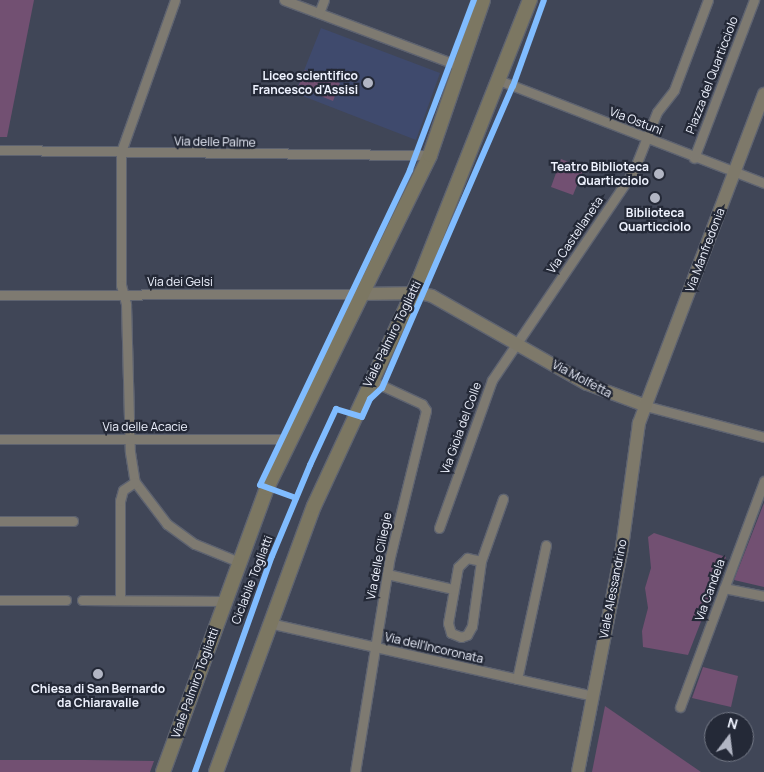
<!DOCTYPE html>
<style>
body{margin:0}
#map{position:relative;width:764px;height:772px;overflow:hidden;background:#404657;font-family:Manrope,sans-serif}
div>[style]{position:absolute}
.built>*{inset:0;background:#3f4a6d}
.green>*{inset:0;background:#725072}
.roads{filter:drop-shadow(1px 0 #5e6370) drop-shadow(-1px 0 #5e6370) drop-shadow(0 1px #5e6370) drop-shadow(0 -1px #5e6370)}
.street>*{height:9px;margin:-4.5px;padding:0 4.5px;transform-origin:4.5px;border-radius:4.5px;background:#7e7a71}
.secondary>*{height:12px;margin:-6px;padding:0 6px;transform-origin:6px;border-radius:6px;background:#7e796a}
.primary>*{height:14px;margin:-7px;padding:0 7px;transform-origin:7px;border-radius:7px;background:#7c7762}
.cycleway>*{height:6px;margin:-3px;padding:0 3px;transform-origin:3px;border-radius:3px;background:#80bcff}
.dots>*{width:14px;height:14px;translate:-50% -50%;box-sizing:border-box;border:2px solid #242937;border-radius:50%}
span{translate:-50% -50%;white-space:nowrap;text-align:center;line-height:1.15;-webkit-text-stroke:4.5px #242937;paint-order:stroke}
.street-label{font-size:12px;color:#eff3ff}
.poi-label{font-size:12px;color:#eff3ff;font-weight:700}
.right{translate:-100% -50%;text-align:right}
.north{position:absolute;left:704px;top:712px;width:50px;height:50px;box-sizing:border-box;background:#242937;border:1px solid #757a87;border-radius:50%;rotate:15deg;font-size:14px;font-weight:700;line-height:20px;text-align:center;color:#eff3ff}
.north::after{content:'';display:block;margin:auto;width:18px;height:22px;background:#b2b6c4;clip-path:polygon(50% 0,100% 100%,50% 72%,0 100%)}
</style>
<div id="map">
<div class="built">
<div style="clip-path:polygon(321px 28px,440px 73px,416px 140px,295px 93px)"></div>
</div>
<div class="green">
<div style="clip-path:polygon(0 0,34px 0,7px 137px,0 137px)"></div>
<div style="clip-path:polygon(305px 70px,340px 83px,333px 101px,298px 87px)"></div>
<div style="clip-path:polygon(561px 159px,584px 168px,573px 195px,551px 187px)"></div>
<div style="clip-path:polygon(764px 503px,764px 587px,734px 580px)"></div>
<div style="clip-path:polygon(654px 533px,726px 557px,688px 655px,643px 647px,642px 631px,648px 608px,645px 588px,651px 568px,648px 537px)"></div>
<div style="clip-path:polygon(703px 667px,738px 676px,731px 707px,692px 698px)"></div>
<div style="clip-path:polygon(605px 706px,701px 772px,592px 772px)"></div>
<div style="clip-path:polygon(0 760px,86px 760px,154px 761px,150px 772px,0 772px)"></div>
</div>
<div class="roads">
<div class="street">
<div style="left:175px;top:0;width:161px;rotate:109.6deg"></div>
<div style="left:121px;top:152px;width:133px;rotate:90deg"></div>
<div style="left:121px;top:285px;width:20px;rotate:75deg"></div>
<div style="left:126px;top:304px;width:148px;rotate:88.5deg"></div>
<div style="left:130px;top:452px;width:30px;rotate:81deg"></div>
<div style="left:135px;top:482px;width:53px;rotate:52.7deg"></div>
<div style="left:167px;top:524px;width:34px;rotate:36deg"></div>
<div style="left:195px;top:544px;width:48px;rotate:22.2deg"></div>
<div style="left:284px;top:0;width:188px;rotate:20.6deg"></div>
<div style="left:319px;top:13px;width:14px;rotate:-69deg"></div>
<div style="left:501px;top:81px;width:282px;rotate:21.2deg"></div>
<div style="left:0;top:150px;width:430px;rotate:0.7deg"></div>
<div style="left:694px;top:158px;width:169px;rotate:-69.2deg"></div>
<div style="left:0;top:295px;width:360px;rotate:-0.2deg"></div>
<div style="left:646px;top:406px;width:122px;rotate:14.7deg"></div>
<div style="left:0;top:439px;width:289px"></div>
<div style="left:0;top:521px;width:73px"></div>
<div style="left:439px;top:528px;width:157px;rotate:-70.3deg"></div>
<div style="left:492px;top:380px;width:254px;rotate:-55.9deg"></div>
<div style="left:634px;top:170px;width:62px;rotate:-68.4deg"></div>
<div style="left:657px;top:112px;width:28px;rotate:-52deg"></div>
<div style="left:674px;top:90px;width:96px;rotate:-69.3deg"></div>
<div style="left:467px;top:558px;width:14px;rotate:12deg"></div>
<div style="left:481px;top:561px;width:66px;rotate:97.9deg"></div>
<div style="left:472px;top:626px;width:10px;rotate:119deg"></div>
<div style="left:467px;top:635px;width:6px;rotate:162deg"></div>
<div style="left:461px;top:637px;width:11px;rotate:-158deg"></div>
<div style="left:451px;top:633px;width:10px;rotate:-107deg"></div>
<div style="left:448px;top:623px;width:57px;rotate:-79.9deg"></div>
<div style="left:458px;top:567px;width:13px;rotate:-45deg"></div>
<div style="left:481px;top:561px;width:66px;rotate:-70.5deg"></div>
<div style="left:387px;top:574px;width:68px;rotate:12.8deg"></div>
<div style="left:724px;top:588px;width:41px;rotate:11.3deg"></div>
<div style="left:0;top:600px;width:66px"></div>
<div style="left:82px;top:600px;width:142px;rotate:0.4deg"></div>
<div style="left:120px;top:600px;width:99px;rotate:-90deg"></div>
<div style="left:120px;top:501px;width:11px;rotate:-75deg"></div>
<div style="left:123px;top:490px;width:14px;rotate:-34deg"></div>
<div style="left:269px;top:623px;width:332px;rotate:12.7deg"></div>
<div style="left:517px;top:679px;width:137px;rotate:-77.8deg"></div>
<div style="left:680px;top:707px;width:241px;rotate:-69.6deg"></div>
<div style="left:355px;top:772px;width:218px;rotate:-80.8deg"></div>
<div style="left:390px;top:557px;width:151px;rotate:-76.2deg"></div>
<div style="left:426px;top:410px;width:7px;rotate:-124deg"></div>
<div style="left:422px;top:404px;width:57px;rotate:-155.2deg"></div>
</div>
<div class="secondary">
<div style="left:360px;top:294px;width:60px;rotate:-1deg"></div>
<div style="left:420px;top:293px;width:12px;rotate:14deg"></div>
<div style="left:432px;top:296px;width:178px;rotate:29.6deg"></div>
<div style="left:587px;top:384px;width:63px;rotate:20.4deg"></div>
<div style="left:578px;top:772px;width:229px;rotate:-78.9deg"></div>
<div style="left:622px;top:547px;width:125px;rotate:-82.2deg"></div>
<div style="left:639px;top:423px;width:352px;rotate:-69.2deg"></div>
</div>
<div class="primary">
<div style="left:163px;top:772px;width:302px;rotate:-69.9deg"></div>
<div style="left:267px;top:488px;width:371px;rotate:-63.9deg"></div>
<div style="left:430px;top:155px;width:164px;rotate:-71.1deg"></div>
<div style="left:216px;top:772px;width:283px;rotate:-69.8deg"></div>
<div style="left:314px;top:506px;width:255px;rotate:-65.1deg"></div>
<div style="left:421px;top:275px;width:296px;rotate:-68.4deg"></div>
</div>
</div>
<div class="cycleway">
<div style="left:296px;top:498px;width:38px;rotate:-160deg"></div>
<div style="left:260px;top:485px;width:349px;rotate:-64.5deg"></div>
<div style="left:410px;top:170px;width:182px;rotate:-69.4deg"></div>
<div style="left:195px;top:772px;width:229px;rotate:-70.4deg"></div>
<div style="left:272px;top:556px;width:99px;rotate:-67.3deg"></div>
<div style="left:310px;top:465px;width:62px;rotate:-65.1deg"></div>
<div style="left:336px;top:409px;width:27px;rotate:17deg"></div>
<div style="left:362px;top:417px;width:20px;rotate:-66deg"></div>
<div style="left:370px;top:399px;width:16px;rotate:-43deg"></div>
<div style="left:382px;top:388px;width:329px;rotate:-66.6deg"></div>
<div style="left:513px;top:86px;width:91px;rotate:-70.2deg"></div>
</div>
<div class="dots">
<div style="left:368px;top:83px;background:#b2b6c4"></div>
<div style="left:659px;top:174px;background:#b2b6c4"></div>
<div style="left:655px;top:198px;background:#b2b6c4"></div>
<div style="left:98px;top:674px;background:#b2b6c4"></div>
</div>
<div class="street-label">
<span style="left:712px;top:75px;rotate:-69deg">Piazza del Quarticciolo</span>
<span style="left:636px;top:121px;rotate:21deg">Via Ostuni</span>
<span style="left:215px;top:142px;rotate:1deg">Via delle Palme</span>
<span style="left:575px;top:235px;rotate:-56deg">Via Castellaneta</span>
<span style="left:705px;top:250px;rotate:-69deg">Via Manfredonia</span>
<span style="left:180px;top:282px">Via dei Gelsi</span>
<span style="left:392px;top:334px;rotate:-64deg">Viale Palmiro Togliatti</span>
<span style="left:582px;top:379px;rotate:28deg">Via Molfetta</span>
<span style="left:145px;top:427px">Via delle Acacie</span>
<span style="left:461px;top:428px;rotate:-70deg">Via Gioia del Colle</span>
<span style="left:379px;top:556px;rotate:-79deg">Via delle Ciliegie</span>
<span style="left:252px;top:580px;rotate:-69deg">Ciclabile Togliatti</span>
<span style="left:613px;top:589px;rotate:-79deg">Viale Alessandrino</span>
<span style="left:710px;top:590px;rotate:-70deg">Via Candela</span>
<span style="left:434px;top:648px;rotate:13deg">Via dell'Incoronata</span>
<span style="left:195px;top:683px;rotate:-70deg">Viale Palmiro Togliatti</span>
</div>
<div class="poi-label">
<span class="right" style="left:358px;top:83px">Liceo scientifico<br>Francesco d'Assisi</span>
<span class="right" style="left:649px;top:174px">Teatro Biblioteca<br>Quarticciolo</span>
<span style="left:655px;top:220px">Biblioteca<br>Quarticciolo</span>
<span style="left:98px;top:696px">Chiesa di San Bernardo<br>da Chiaravalle</span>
</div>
<div class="north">N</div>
</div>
